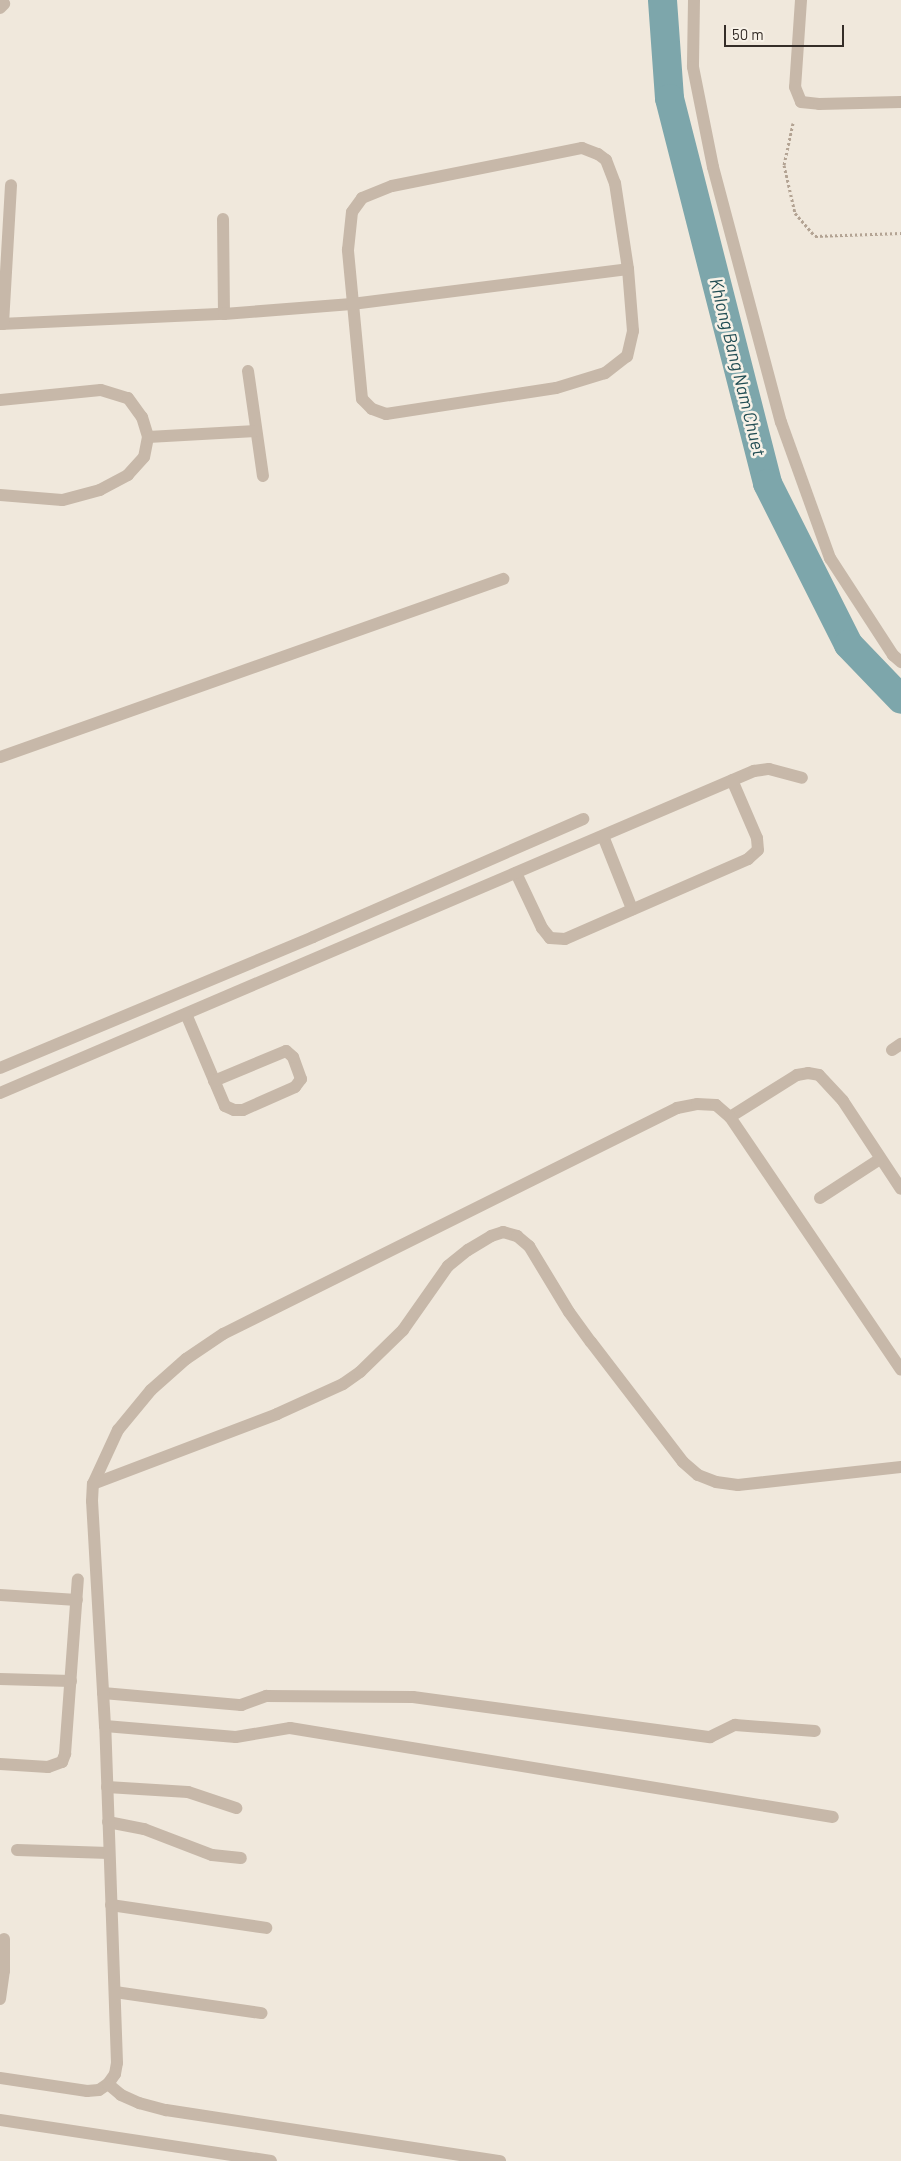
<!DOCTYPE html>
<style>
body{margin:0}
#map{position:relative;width:901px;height:2161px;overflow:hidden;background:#f0e8dc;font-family:Barlow,sans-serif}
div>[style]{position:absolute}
.river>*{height:29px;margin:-14.5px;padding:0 14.5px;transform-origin:14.5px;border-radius:14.5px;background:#7da6ab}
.path>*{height:3px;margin-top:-1.5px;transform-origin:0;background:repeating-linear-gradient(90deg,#b3a393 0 2.5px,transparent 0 5px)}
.minor>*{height:12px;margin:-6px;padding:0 6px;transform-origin:6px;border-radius:6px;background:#c7b8a9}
span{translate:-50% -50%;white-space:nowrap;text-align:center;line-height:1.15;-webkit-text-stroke:5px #f8f2e8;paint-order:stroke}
.water-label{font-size:18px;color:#214d53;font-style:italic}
.scale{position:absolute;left:724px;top:25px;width:120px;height:22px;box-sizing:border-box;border:2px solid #352d28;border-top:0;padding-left:6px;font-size:15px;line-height:18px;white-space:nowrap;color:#352d28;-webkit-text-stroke:4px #f8f2e8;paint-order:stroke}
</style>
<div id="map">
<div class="river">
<div style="left:662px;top:0;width:98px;rotate:85.9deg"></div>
<div style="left:669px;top:98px;width:397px;rotate:75.7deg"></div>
<div style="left:767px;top:483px;width:180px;rotate:63.3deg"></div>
<div style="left:848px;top:644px;width:76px;rotate:46.1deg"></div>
</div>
<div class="path">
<div style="left:793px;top:123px;width:43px;rotate:102.1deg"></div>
<div style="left:784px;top:165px;width:49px;rotate:77.1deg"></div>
<div style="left:795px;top:213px;width:30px;rotate:49deg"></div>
<div style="left:815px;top:236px;width:86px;rotate:-2deg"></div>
</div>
<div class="minor">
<div style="left:694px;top:0;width:67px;rotate:90.9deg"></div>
<div style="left:693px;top:67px;width:102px;rotate:78.7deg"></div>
<div style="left:713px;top:167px;width:264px;rotate:75.1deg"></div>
<div style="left:781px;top:422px;width:145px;rotate:70.2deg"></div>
<div style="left:830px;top:558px;width:116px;rotate:57deg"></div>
<div style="left:893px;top:655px;width:11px;rotate:41deg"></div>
<div style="left:801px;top:0;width:87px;rotate:93.9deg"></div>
<div style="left:795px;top:87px;width:16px;rotate:68deg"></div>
<div style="left:801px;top:102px;width:18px;rotate:6deg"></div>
<div style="left:819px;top:104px;width:82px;rotate:-1.4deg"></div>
<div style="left:0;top:8px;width:6px;rotate:-45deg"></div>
<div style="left:582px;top:148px;width:17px;rotate:21deg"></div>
<div style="left:598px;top:154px;width:10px;rotate:37deg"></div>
<div style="left:606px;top:160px;width:25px;rotate:69deg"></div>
<div style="left:615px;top:183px;width:87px;rotate:81.4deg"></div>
<div style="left:628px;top:269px;width:62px;rotate:85.4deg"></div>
<div style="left:633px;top:331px;width:26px;rotate:103deg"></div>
<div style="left:627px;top:356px;width:28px;rotate:142deg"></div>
<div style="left:605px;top:373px;width:51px;rotate:163deg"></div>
<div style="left:556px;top:388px;width:172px;rotate:171.3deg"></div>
<div style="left:386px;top:414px;width:15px;rotate:-160deg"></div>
<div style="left:372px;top:409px;width:14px;rotate:-135deg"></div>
<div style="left:362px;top:399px;width:150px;rotate:-95.4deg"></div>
<div style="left:348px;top:250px;width:38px;rotate:-84deg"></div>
<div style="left:352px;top:212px;width:17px;rotate:-54deg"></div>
<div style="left:362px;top:198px;width:32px;rotate:-22deg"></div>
<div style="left:392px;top:186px;width:194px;rotate:-11.3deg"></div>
<div style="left:223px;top:219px;width:95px;rotate:89.4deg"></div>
<div style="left:0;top:324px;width:224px;rotate:-2.6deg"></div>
<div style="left:224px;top:314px;width:128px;rotate:-4.5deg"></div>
<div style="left:352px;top:304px;width:278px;rotate:-7.2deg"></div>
<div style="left:3px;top:324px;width:139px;rotate:-86.7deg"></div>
<div style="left:248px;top:371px;width:106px;rotate:81.9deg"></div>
<div style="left:0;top:400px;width:101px;rotate:-5.7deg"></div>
<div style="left:101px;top:390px;width:28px;rotate:17deg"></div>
<div style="left:128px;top:398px;width:24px;rotate:54deg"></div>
<div style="left:142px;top:417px;width:21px;rotate:73deg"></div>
<div style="left:148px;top:437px;width:20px;rotate:101deg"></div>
<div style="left:144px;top:457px;width:24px;rotate:132deg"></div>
<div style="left:128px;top:475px;width:32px;rotate:152deg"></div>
<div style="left:100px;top:490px;width:39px;rotate:165deg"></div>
<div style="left:62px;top:500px;width:62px;rotate:-175.4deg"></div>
<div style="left:148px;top:437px;width:108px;rotate:-3.2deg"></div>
<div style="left:0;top:757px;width:534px;rotate:-19.49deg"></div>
<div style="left:603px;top:836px;width:79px;rotate:68.3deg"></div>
<div style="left:516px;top:873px;width:61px;rotate:64.7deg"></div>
<div style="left:542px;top:928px;width:13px;rotate:51deg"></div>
<div style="left:550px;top:938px;width:15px;rotate:4deg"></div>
<div style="left:565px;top:939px;width:200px;rotate:-23.6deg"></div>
<div style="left:748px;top:859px;width:13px;rotate:-42deg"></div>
<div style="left:758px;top:850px;width:12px;rotate:-95deg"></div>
<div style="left:757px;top:838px;width:63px;rotate:-113.3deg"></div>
<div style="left:186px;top:1014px;width:100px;rotate:67deg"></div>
<div style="left:225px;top:1106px;width:10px;rotate:24deg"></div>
<div style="left:234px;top:1110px;width:9px"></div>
<div style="left:243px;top:1110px;width:57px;rotate:-23.9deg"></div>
<div style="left:295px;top:1087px;width:10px;rotate:-53deg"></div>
<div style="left:301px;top:1079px;width:23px;rotate:-110deg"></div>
<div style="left:293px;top:1057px;width:9px;rotate:-139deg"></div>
<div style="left:286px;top:1051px;width:78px;rotate:157.4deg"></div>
<div style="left:892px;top:1050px;width:11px;rotate:-34deg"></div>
<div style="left:0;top:1068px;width:339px;rotate:-22.7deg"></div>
<div style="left:313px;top:937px;width:295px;rotate:-23.6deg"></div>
<div style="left:0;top:1093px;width:820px;rotate:-23.13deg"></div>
<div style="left:754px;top:771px;width:15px;rotate:-8deg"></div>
<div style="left:769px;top:769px;width:34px;rotate:15deg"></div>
<div style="left:730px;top:1117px;width:79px;rotate:-32.1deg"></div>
<div style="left:797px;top:1075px;width:11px;rotate:-10deg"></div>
<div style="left:808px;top:1073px;width:11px;rotate:10deg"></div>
<div style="left:819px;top:1075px;width:35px;rotate:47deg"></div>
<div style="left:843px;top:1101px;width:105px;rotate:56.6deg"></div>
<div style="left:820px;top:1198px;width:72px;rotate:-33deg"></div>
<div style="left:93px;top:1484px;width:197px;rotate:-20.8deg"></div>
<div style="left:277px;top:1414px;width:72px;rotate:-24.4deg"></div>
<div style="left:343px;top:1384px;width:21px;rotate:-35deg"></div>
<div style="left:360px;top:1372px;width:60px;rotate:-44.3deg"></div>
<div style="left:403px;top:1330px;width:78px;rotate:-54.9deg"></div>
<div style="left:448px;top:1266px;width:26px;rotate:-39deg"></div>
<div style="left:468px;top:1250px;width:27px;rotate:-31deg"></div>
<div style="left:491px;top:1236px;width:13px;rotate:-18deg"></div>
<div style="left:503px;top:1232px;width:15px;rotate:16deg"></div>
<div style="left:517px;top:1236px;width:16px;rotate:40deg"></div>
<div style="left:529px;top:1246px;width:77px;rotate:58.8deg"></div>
<div style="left:569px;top:1312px;width:37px;rotate:54deg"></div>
<div style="left:591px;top:1342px;width:151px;rotate:52.5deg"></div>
<div style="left:683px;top:1462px;width:20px;rotate:41deg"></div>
<div style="left:698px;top:1475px;width:19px;rotate:21deg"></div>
<div style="left:716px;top:1482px;width:22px;rotate:8deg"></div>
<div style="left:738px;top:1485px;width:164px;rotate:-6.3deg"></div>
<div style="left:0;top:1595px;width:77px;rotate:3.7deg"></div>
<div style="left:0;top:1679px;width:71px;rotate:1.6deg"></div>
<div style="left:103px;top:1693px;width:139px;rotate:5deg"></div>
<div style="left:241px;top:1705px;width:27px;rotate:-20deg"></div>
<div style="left:266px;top:1696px;width:147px;rotate:0.4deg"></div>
<div style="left:413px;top:1697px;width:300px;rotate:7.7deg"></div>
<div style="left:710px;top:1737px;width:28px;rotate:-26deg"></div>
<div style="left:735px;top:1725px;width:80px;rotate:4.3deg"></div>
<div style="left:105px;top:1726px;width:131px;rotate:4.8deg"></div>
<div style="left:236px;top:1737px;width:55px;rotate:-9.5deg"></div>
<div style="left:290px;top:1728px;width:550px;rotate:9.31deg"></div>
<div style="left:0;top:1764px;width:48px;rotate:3.6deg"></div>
<div style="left:48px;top:1767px;width:15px;rotate:-20deg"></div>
<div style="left:62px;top:1762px;width:9px;rotate:-69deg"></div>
<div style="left:65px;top:1754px;width:175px;rotate:-85.8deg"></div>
<div style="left:107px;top:1787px;width:81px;rotate:3.5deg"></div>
<div style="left:188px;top:1792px;width:51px;rotate:18.4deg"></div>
<div style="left:108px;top:1822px;width:37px;rotate:11deg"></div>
<div style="left:144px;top:1829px;width:73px;rotate:20.9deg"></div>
<div style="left:212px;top:1855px;width:29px;rotate:6deg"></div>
<div style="left:17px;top:1850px;width:92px;rotate:1.9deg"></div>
<div style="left:111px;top:1905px;width:157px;rotate:8.4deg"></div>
<div style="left:115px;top:1992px;width:148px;rotate:8.2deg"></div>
<div style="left:0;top:1999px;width:28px;rotate:-82deg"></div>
<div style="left:4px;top:1971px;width:32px;rotate:-90deg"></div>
<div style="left:0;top:2078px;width:88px;rotate:8.5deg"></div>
<div style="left:87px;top:2091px;width:12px;rotate:-5deg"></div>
<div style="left:99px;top:2090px;width:11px;rotate:-34deg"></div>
<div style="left:108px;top:2084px;width:12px;rotate:-55deg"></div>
<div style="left:115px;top:2074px;width:11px;rotate:-80deg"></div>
<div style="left:117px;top:2063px;width:337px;rotate:-92deg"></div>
<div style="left:105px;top:1726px;width:225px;rotate:-93.3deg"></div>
<div style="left:92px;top:1501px;width:17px;rotate:-87deg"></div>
<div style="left:93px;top:1484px;width:60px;rotate:-65.2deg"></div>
<div style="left:118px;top:1430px;width:52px;rotate:-50.5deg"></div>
<div style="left:151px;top:1390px;width:47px;rotate:-41.5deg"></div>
<div style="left:186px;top:1359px;width:45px;rotate:-34deg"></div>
<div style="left:223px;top:1334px;width:507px;rotate:-26.46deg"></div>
<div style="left:677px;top:1108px;width:20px;rotate:-11deg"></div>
<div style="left:697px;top:1104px;width:19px;rotate:3deg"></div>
<div style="left:716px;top:1105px;width:18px;rotate:41deg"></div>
<div style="left:730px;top:1117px;width:305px;rotate:55.9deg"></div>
<div style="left:108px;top:2084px;width:17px;rotate:40deg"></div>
<div style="left:121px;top:2095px;width:20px;rotate:24deg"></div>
<div style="left:139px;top:2103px;width:28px;rotate:15deg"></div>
<div style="left:166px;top:2110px;width:338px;rotate:8.7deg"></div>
<div style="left:0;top:2120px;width:274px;rotate:8.6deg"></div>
</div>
<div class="water-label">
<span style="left:738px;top:367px;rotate:76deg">Khlong Bang Nam Chuet</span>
</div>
<div class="scale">50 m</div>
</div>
